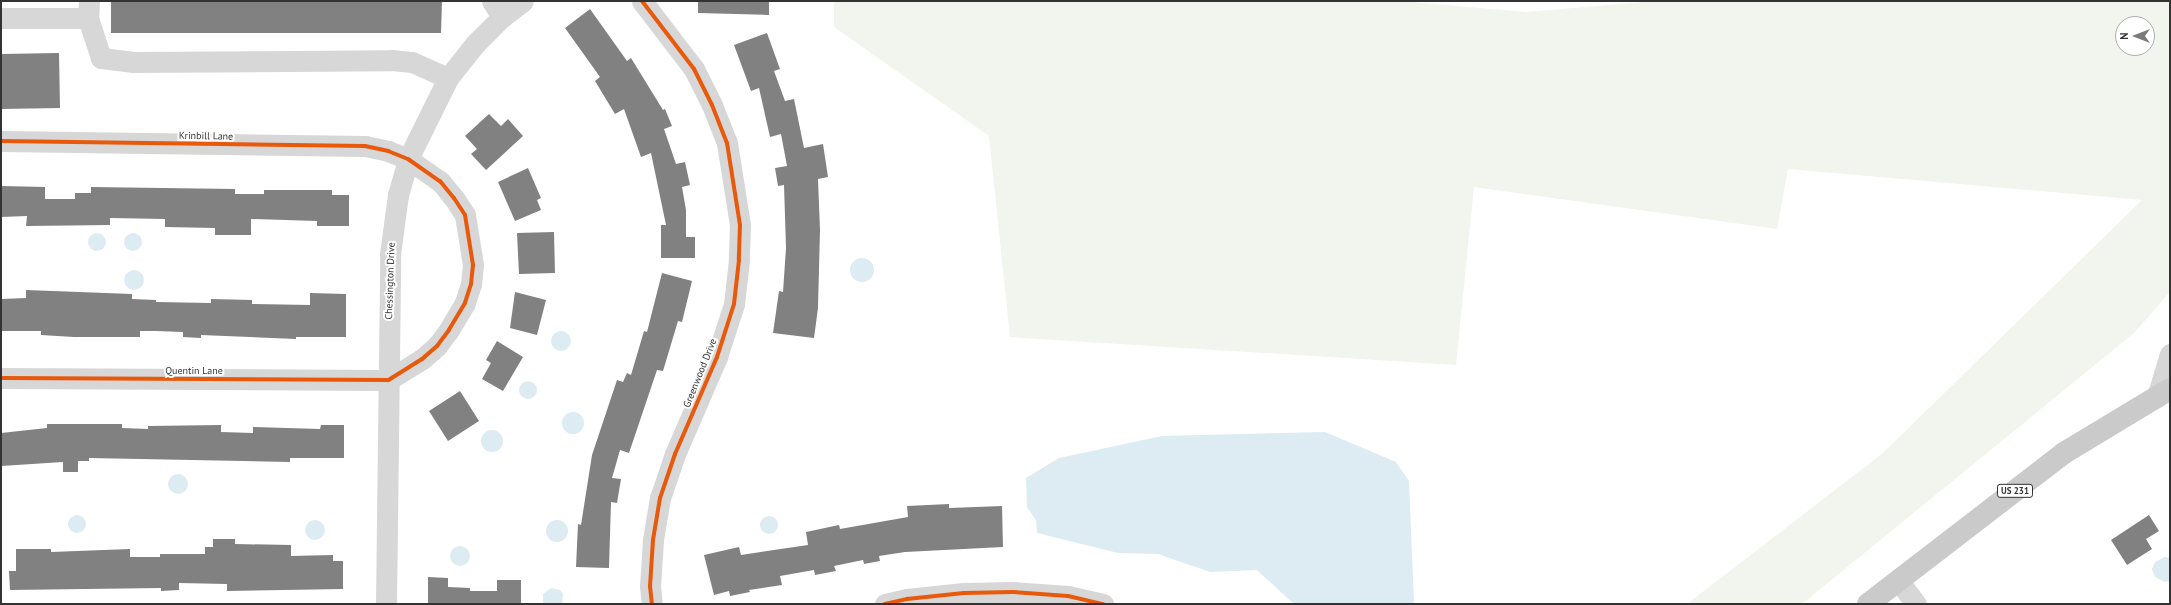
<!DOCTYPE html>
<style>
body{margin:0}
#map{position:relative;width:2171px;height:605px;overflow:hidden;background:#fff;font-family:"PT Sans",sans-serif}
div>[style]{position:absolute}
.green>*{inset:0;background:#f1f5ed}
.water>*{inset:0;background:#ddebf3}
.round{border-radius:50%}
.building>*{inset:0;background:#818181}
.minor>*{height:21px;margin:-10.5px;padding:0 10.5px;transform-origin:10.5px;border-radius:10.5px;background:#d7d7d7}
.major>*{height:22px;margin:-11px;padding:0 11px;transform-origin:11px;border-radius:11px;background:#cacaca}
.cycleway>*{height:4px;margin:-2px;padding:0 2px;transform-origin:2px;border-radius:2px;background:#e8590c}
span{translate:-50% -50%;white-space:nowrap;text-align:center;line-height:1.15;-webkit-text-stroke:4px #fff;paint-order:stroke}
.shield-label span{padding:1px 3px;background:#fff;border:1px solid;border-radius:3px;-webkit-text-stroke-width:0}
.shield-label{font-size:9px;color:#333;font-weight:700}
.street-label{font-size:10px;color:#333}
.frame{position:absolute;inset:0;border:2px solid #333;pointer-events:none}
.north{position:absolute;left:2115px;top:16px;width:40px;height:40px;box-sizing:border-box;background:#fff;border:1px solid #adadad;border-radius:50%;rotate:270deg;font-size:11px;font-weight:700;line-height:16px;text-align:center;color:#333}
.north::after{content:'';display:block;margin:auto;width:14px;height:18px;background:#7a7a7a;clip-path:polygon(50% 0,100% 100%,50% 72%,0 100%)}
</style>
<div id="map">
<div class="green">
<div style="clip-path:polygon(evenodd,834px 1px,1399px 1px,1526px 12px,1655px 1px,2170px 1px,2170px 292px,2134px 333px,1802px 604px,1687px 604px,1883px 453px,2142px 200px,1788px 169px,1777px 229px,1474px 187px,1456px 365px,1010px 337px,989px 136px,834px 27px,834px 1px,2123px 24px,2147px 24px,2147px 48px,2123px 48px,2123px 24px)"></div>
</div>
<div class="water">
<div class="round" style="left:88px;top:233px;width:18px;height:18px"></div>
<div class="round" style="left:124px;top:233px;width:18px;height:18px"></div>
<div class="round" style="left:850px;top:258px;width:24px;height:24px"></div>
<div class="round" style="left:124px;top:270px;width:20px;height:20px"></div>
<div class="round" style="left:551px;top:331px;width:20px;height:20px"></div>
<div class="round" style="left:519px;top:381px;width:18px;height:18px"></div>
<div class="round" style="left:562px;top:412px;width:22px;height:22px"></div>
<div class="round" style="left:481px;top:430px;width:22px;height:22px"></div>
<div style="clip-path:polygon(1325px 432px,1396px 462px,1409px 481px,1414px 604px,1294px 604px,1257px 570px,1210px 572px,1158px 554px,1118px 553px,1037px 533px,1036px 520px,1027px 507px,1026px 478px,1059px 458px,1162px 436px)"></div>
<div class="round" style="left:168px;top:474px;width:20px;height:20px"></div>
<div class="round" style="left:68px;top:515px;width:18px;height:18px"></div>
<div class="round" style="left:760px;top:516px;width:18px;height:18px"></div>
<div class="round" style="left:546px;top:520px;width:22px;height:22px"></div>
<div class="round" style="left:305px;top:520px;width:20px;height:20px"></div>
<div class="round" style="left:450px;top:546px;width:20px;height:20px"></div>
<div style="clip-path:polygon(2165px 557px,2170px 558px,2170px 581px,2165px 582px,2155px 577px,2152px 569px,2155px 562px)"></div>
<div style="clip-path:polygon(551px 588px,560px 590px,563px 594px,562px 604px,543px 603px,543px 594px)"></div>
</div>
<div class="building">
<div style="clip-path:polygon(111px 1px,442px 1px,441px 33px,111px 33px)"></div>
<div style="clip-path:polygon(698px 1px,769px 1px,769px 15px,698px 13px)"></div>
<div style="clip-path:polygon(590px 9px,627px 61px,631px 58px,663px 110px,665px 109px,672px 126px,664px 129px,676px 164px,685px 162px,690px 185px,682px 187px,686px 210px,686px 237px,695px 237px,695px 258px,661px 258px,661px 225px,666px 225px,651px 153px,641px 157px,624px 109px,615px 114px,595px 81px,600px 77px,565px 28px)"></div>
<div style="clip-path:polygon(767px 33px,780px 69px,774px 71px,785px 101px,794px 99px,804px 148px,823px 144px,828px 177px,818px 179px,820px 230px,818px 308px,814px 338px,773px 333px,779px 291px,783px 292px,786px 248px,784px 185px,778px 186px,775px 168px,787px 166px,781px 134px,770px 137px,759px 88px,751px 91px,734px 45px)"></div>
<div style="clip-path:polygon(59px 53px,60px 108px,1px 109px,1px 54px)"></div>
<div style="clip-path:polygon(489px 114px,501px 126px,508px 119px,523px 136px,486px 170px,471px 154px,477px 149px,465px 136px)"></div>
<div style="clip-path:polygon(528px 168px,541px 198px,537px 200px,541px 210px,515px 221px,498px 182px)"></div>
<div style="clip-path:polygon(1px 186px,45px 187px,45px 199px,75px 199px,75px 193px,91px 193px,91px 187px,235px 189px,235px 194px,264px 194px,264px 190px,332px 190px,332px 195px,349px 195px,349px 226px,317px 226px,317px 221px,251px 219px,251px 235px,215px 235px,215px 228px,165px 227px,165px 219px,110px 218px,110px 225px,26px 226px,27px 216px,1px 217px)"></div>
<div style="clip-path:polygon(554px 232px,555px 273px,519px 274px,517px 233px)"></div>
<div style="clip-path:polygon(662px 273px,692px 281px,682px 322px,678px 321px,663px 371px,657px 370px,629px 453px,620px 450px,612px 478px,621px 479px,617px 503px,611px 502px,609px 568px,576px 567px,578px 524px,581px 525px,592px 455px,617px 380px,623px 382px,627px 373px,631px 375px,644px 331px,647px 332px)"></div>
<div style="clip-path:polygon(26px 290px,132px 294px,132px 299px,156px 300px,156px 302px,211px 303px,211px 299px,252px 300px,252px 304px,310px 305px,310px 293px,346px 294px,346px 337px,296px 337px,296px 339px,201px 335px,201px 338px,183px 337px,183px 332px,156px 331px,140px 331px,140px 337px,74px 337px,41px 335px,41px 331px,1px 331px,1px 299px,26px 298px)"></div>
<div style="clip-path:polygon(515px 292px,546px 300px,537px 335px,510px 328px)"></div>
<div style="clip-path:polygon(497px 341px,523px 357px,503px 391px,482px 379px,491px 363px,486px 360px)"></div>
<div style="clip-path:polygon(460px 391px,479px 421px,448px 441px,429px 411px)"></div>
<div style="clip-path:polygon(47px 424px,122px 424px,122px 428px,148px 429px,148px 426px,221px 425px,221px 432px,253px 433px,253px 427px,320px 429px,321px 425px,344px 425px,344px 458px,290px 458px,290px 462px,89px 458px,89px 461px,78px 461px,78px 472px,63px 472px,63px 462px,1px 466px,1px 433px,47px 428px)"></div>
<div style="clip-path:polygon(949px 504px,949px 508px,1002px 506px,1003px 547px,905px 552px,879px 556px,880px 561px,864px 564px,863px 560px,834px 566px,836px 571px,815px 575px,814px 570px,780px 576px,782px 585px,749px 590px,750px 592px,730px 596px,729px 591px,714px 595px,704px 555px,739px 547px,741px 555px,808px 545px,806px 532px,839px 525px,840px 529px,908px 517px,907px 506px)"></div>
<div style="clip-path:polygon(2149px 515px,2159px 531px,2146px 539px,2152px 549px,2127px 565px,2111px 540px)"></div>
<div style="clip-path:polygon(213px 539px,235px 539px,235px 544px,291px 545px,291px 556px,333px 555px,333px 561px,343px 561px,343px 589px,227px 591px,227px 584px,179px 583px,179px 590px,161px 591px,161px 588px,10px 590px,9px 571px,16px 571px,16px 549px,51px 549px,51px 552px,130px 549px,130px 557px,160px 557px,160px 554px,205px 554px,205px 547px,213px 547px)"></div>
<div style="clip-path:polygon(428px 577px,448px 578px,448px 587px,470px 588px,470px 591px,497px 591px,497px 580px,521px 580px,521px 604px,428px 604px)"></div>
</div>
<div class="minor">
<div style="left:89px;top:1px;width:17px;rotate:93deg"></div>
<div style="left:88px;top:18px;width:42px;rotate:72deg"></div>
<div style="left:101px;top:58px;width:31px;rotate:7deg"></div>
<div style="left:132px;top:62px;width:260px;rotate:-0.4deg"></div>
<div style="left:392px;top:60px;width:20px;rotate:6deg"></div>
<div style="left:412px;top:62px;width:39px;rotate:24deg"></div>
<div style="left:492px;top:1px;width:19px;rotate:58deg"></div>
<div style="left:642px;top:1px;width:86px;rotate:52.6deg"></div>
<div style="left:694px;top:69px;width:40px;rotate:63.4deg"></div>
<div style="left:712px;top:105px;width:41px;rotate:68.5deg"></div>
<div style="left:727px;top:143px;width:83px;rotate:81deg"></div>
<div style="left:740px;top:225px;width:35px;rotate:92deg"></div>
<div style="left:739px;top:260px;width:44px;rotate:96.5deg"></div>
<div style="left:734px;top:304px;width:56px;rotate:107.8deg"></div>
<div style="left:717px;top:357px;width:106px;rotate:113.4deg"></div>
<div style="left:675px;top:454px;width:46px;rotate:108.8deg"></div>
<div style="left:660px;top:498px;width:43px;rotate:99.5deg"></div>
<div style="left:653px;top:540px;width:46px;rotate:93.7deg"></div>
<div style="left:650px;top:586px;width:18px;rotate:84deg"></div>
<div style="left:1px;top:18px;width:87px"></div>
<div style="left:1px;top:141px;width:364px;rotate:0.8deg"></div>
<div style="left:365px;top:146px;width:24px;rotate:12deg"></div>
<div style="left:388px;top:151px;width:22px;rotate:22deg"></div>
<div style="left:408px;top:159px;width:39px;rotate:35deg"></div>
<div style="left:440px;top:181px;width:22px;rotate:51deg"></div>
<div style="left:454px;top:198px;width:20px;rotate:57deg"></div>
<div style="left:465px;top:215px;width:51px;rotate:80.9deg"></div>
<div style="left:473px;top:265px;width:19px;rotate:96deg"></div>
<div style="left:471px;top:284px;width:20px;rotate:108deg"></div>
<div style="left:465px;top:303px;width:31px;rotate:121deg"></div>
<div style="left:449px;top:330px;width:20px;rotate:127deg"></div>
<div style="left:437px;top:346px;width:20px;rotate:139deg"></div>
<div style="left:422px;top:359px;width:40px;rotate:148deg"></div>
<div style="left:388px;top:380px;width:387px;rotate:-179.7deg"></div>
<div style="left:2157px;top:397px;width:45px;rotate:-73.2deg"></div>
<div style="left:1898px;top:580px;width:30px;rotate:53deg"></div>
<div style="left:386px;top:604px;width:350px;rotate:-89.3deg"></div>
<div style="left:390px;top:254px;width:60px;rotate:-82.3deg"></div>
<div style="left:398px;top:195px;width:37px;rotate:-74deg"></div>
<div style="left:408px;top:159px;width:90px;rotate:-63.7deg"></div>
<div style="left:448px;top:78px;width:43px;rotate:-51.5deg"></div>
<div style="left:475px;top:44px;width:38px;rotate:-45deg"></div>
<div style="left:502px;top:17px;width:26px;rotate:-37deg"></div>
<div style="left:885px;top:604px;width:23px;rotate:-13deg"></div>
<div style="left:907px;top:599px;width:57px;rotate:-6deg"></div>
<div style="left:964px;top:593px;width:49px;rotate:-1.2deg"></div>
<div style="left:1013px;top:592px;width:55px;rotate:4.2deg"></div>
<div style="left:1068px;top:596px;width:36px;rotate:13deg"></div>
</div>
<div class="major">
<div style="left:1868px;top:604px;width:247px;rotate:-37.6deg"></div>
<div style="left:2064px;top:453px;width:124px;rotate:-31.1deg"></div>
</div>
<div class="cycleway">
<div style="left:642px;top:1px;width:86px;rotate:52.6deg"></div>
<div style="left:694px;top:69px;width:40px;rotate:63.4deg"></div>
<div style="left:712px;top:105px;width:41px;rotate:68.5deg"></div>
<div style="left:727px;top:143px;width:83px;rotate:81deg"></div>
<div style="left:740px;top:225px;width:35px;rotate:92deg"></div>
<div style="left:739px;top:260px;width:44px;rotate:96.5deg"></div>
<div style="left:734px;top:304px;width:56px;rotate:107.8deg"></div>
<div style="left:717px;top:357px;width:106px;rotate:113.4deg"></div>
<div style="left:675px;top:454px;width:46px;rotate:108.8deg"></div>
<div style="left:660px;top:498px;width:43px;rotate:99.5deg"></div>
<div style="left:653px;top:540px;width:46px;rotate:93.7deg"></div>
<div style="left:650px;top:586px;width:18px;rotate:84deg"></div>
<div style="left:1px;top:141px;width:364px;rotate:0.8deg"></div>
<div style="left:365px;top:146px;width:24px;rotate:12deg"></div>
<div style="left:388px;top:151px;width:22px;rotate:22deg"></div>
<div style="left:408px;top:159px;width:39px;rotate:35deg"></div>
<div style="left:440px;top:181px;width:22px;rotate:51deg"></div>
<div style="left:454px;top:198px;width:20px;rotate:57deg"></div>
<div style="left:465px;top:215px;width:51px;rotate:80.9deg"></div>
<div style="left:473px;top:265px;width:19px;rotate:96deg"></div>
<div style="left:471px;top:284px;width:20px;rotate:108deg"></div>
<div style="left:465px;top:303px;width:31px;rotate:121deg"></div>
<div style="left:449px;top:330px;width:20px;rotate:127deg"></div>
<div style="left:437px;top:346px;width:20px;rotate:139deg"></div>
<div style="left:422px;top:359px;width:40px;rotate:148deg"></div>
<div style="left:388px;top:380px;width:387px;rotate:-179.7deg"></div>
<div style="left:885px;top:604px;width:23px;rotate:-13deg"></div>
<div style="left:907px;top:599px;width:57px;rotate:-6deg"></div>
<div style="left:964px;top:593px;width:49px;rotate:-1.2deg"></div>
<div style="left:1013px;top:592px;width:55px;rotate:4.2deg"></div>
<div style="left:1068px;top:596px;width:36px;rotate:13deg"></div>
</div>
<div class="shield-label">
<span style="left:2015px;top:491px">US 231</span>
</div>
<div class="street-label">
<span style="left:206px;top:136px;rotate:1deg">Krinbill Lane</span>
<span style="left:390px;top:281px;rotate:-88deg">Chessington Drive</span>
<span style="left:194px;top:371px">Quentin Lane</span>
<span style="left:700px;top:373px;rotate:-68deg">Greenwood Drive</span>
</div>
<div class="frame"></div>
<div class="north">N</div>
</div>
